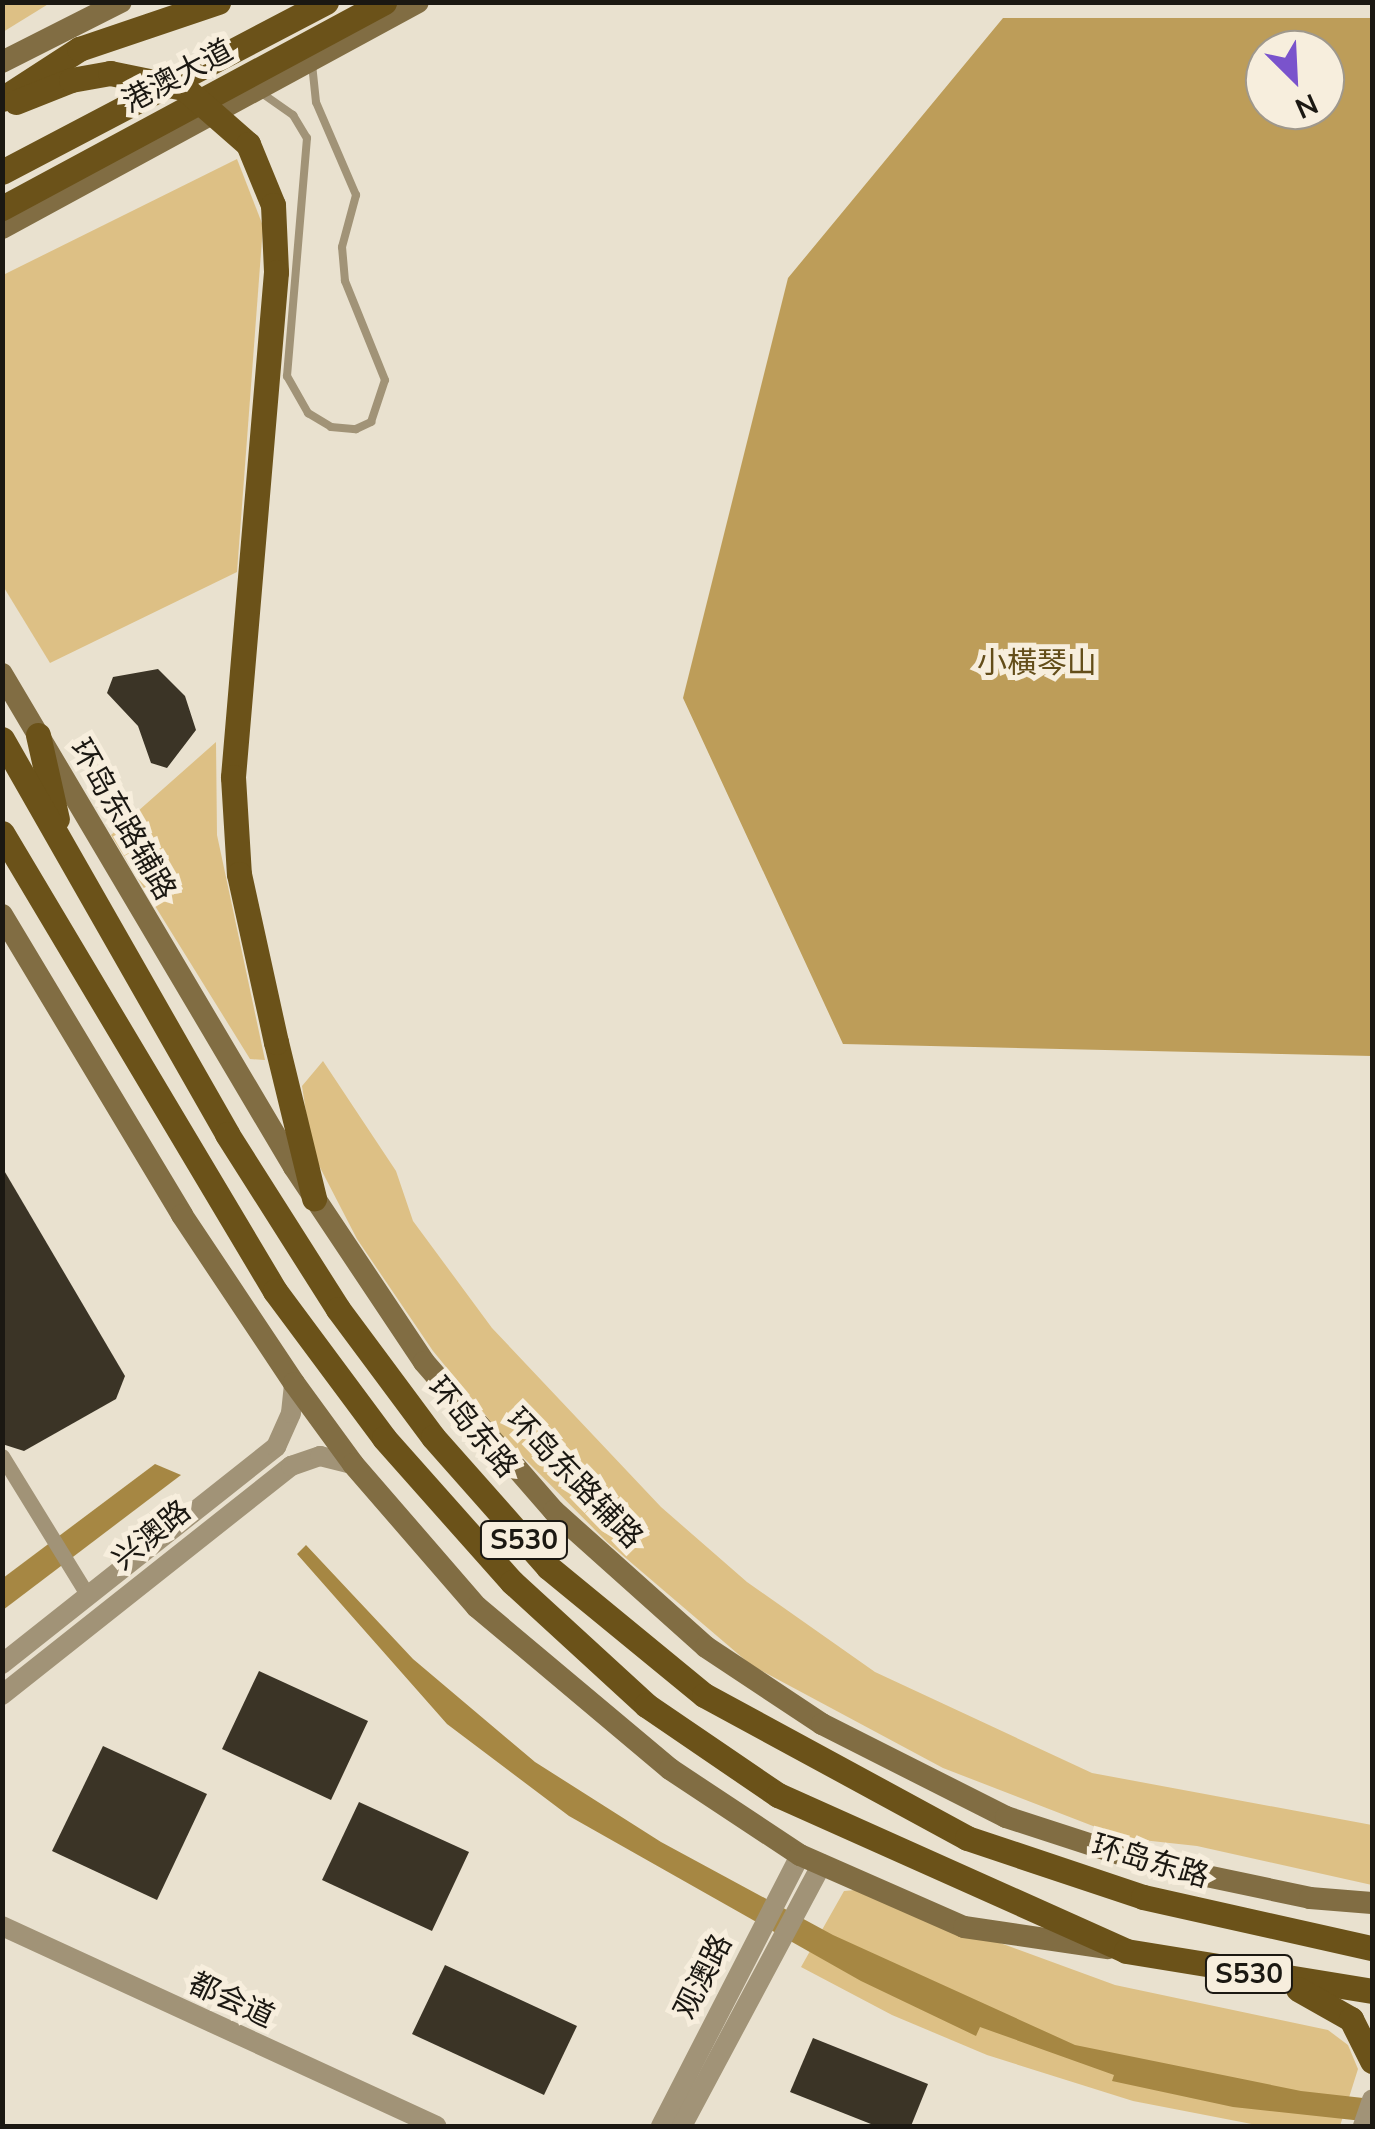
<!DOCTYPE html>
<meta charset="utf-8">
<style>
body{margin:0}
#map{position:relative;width:1375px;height:2129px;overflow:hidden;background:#e9e1cf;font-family:"Nunito Sans","Noto Sans SC",sans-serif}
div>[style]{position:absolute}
.green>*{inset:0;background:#ddc085}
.forest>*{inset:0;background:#bd9d59}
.water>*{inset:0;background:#a68743}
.building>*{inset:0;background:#3b3426}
.service>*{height:8px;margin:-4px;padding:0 4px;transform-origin:4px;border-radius:4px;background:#a19377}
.minor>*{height:15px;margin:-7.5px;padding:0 7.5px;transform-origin:7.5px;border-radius:7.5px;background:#a19377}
.tertiary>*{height:20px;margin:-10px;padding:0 10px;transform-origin:10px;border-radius:10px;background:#a19377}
.secondary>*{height:22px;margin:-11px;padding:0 11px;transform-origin:11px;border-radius:11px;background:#816d43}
.primary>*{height:25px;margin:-12.5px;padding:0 12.5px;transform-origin:12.5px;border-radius:12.5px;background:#6b5219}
.primary-bridge>*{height:25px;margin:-12.5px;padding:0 12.5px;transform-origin:12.5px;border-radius:12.5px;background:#6b5219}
span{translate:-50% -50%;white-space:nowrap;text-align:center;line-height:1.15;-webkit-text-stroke:10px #f7eedd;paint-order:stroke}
.shield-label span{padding:2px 8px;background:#f7eedd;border:2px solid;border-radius:8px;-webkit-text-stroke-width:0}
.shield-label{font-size:28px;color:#1b1812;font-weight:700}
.street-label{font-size:30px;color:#1b1812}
.park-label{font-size:30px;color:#634d19}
.frame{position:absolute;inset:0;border:5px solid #1b1812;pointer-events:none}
.north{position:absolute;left:1245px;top:30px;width:100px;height:100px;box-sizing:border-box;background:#f7eedd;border:2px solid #9f988c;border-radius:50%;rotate:156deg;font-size:28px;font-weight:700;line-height:40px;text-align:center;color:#1b1812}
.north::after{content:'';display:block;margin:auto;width:35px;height:45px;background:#7a53cc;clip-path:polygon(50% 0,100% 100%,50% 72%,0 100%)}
</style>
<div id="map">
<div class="green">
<div style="clip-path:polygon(3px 2px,50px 2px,50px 3px,3px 32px)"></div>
<div style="clip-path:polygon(237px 159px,263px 226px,237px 572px,50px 663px,3px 586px,3px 275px)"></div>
<div style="clip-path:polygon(216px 742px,217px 835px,265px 1060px,250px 1059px,111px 835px)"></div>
<div style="clip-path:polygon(323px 1061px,396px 1171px,413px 1221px,492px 1328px,661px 1507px,747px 1582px,875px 1672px,1092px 1773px,1372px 1825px,1372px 1885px,1197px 1846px,1124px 1838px,943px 1768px,751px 1665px,607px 1542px,505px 1439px,433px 1351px,357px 1239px,312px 1152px,302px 1086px)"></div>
<div style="clip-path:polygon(855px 1890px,1115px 1985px,1328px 2030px,1348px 2045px,1358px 2069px,1340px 2126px,1262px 2126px,1133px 2101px,987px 2055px,892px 2015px,801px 1967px,844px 1891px)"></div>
</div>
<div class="forest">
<div style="clip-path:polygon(evenodd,1003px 18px,1372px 18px,1372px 1056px,843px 1044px,683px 698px,788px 278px,1003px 18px,1265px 50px,1325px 50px,1325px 110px,1265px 110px,1265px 50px)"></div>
</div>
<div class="water">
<div style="clip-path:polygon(155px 1464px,181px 1475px,3px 1610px,3px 1578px)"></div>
<div style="clip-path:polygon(306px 1545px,413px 1659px,535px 1762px,661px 1842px,833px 1935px,1075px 2045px,1301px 2091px,1372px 2099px,1372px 2122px,1233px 2107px,1112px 2081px,1114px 2075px,980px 2027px,976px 2036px,861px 1981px,569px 1816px,447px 1724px,297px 1554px)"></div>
</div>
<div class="building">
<div style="clip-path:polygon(158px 669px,185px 696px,196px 730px,167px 768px,151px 763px,138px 726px,107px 693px,113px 677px)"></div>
<div style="clip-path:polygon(2px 1167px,125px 1376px,116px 1399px,24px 1451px,2px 1444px)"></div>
<div style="clip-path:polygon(259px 1671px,368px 1721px,331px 1800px,222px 1749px)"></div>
<div style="clip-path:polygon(103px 1746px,207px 1794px,157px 1900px,52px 1851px)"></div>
<div style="clip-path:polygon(359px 1802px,469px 1852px,432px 1931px,322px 1880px)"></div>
<div style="clip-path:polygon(445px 1965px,577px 2026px,544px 2095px,412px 2034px)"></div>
<div style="clip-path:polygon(813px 2038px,928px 2084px,911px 2126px,876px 2126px,790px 2092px)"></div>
</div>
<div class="service">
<div style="left:263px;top:94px;width:37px;rotate:35deg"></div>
<div style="left:293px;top:115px;width:27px;rotate:59deg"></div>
<div style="left:307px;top:138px;width:239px;rotate:94.8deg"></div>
<div style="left:287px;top:376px;width:43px;rotate:60.4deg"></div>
<div style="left:308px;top:413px;width:27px;rotate:31deg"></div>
<div style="left:331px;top:427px;width:25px;rotate:5deg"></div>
<div style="left:356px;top:429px;width:17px;rotate:-25deg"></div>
<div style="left:371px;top:422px;width:44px;rotate:-71.6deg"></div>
<div style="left:385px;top:380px;width:107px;rotate:-112deg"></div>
<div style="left:345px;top:281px;width:34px;rotate:-95deg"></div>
<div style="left:342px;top:247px;width:54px;rotate:-74.9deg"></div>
<div style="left:356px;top:195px;width:101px;rotate:-113.3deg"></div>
<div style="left:316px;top:102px;width:37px;rotate:-96deg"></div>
</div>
<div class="minor">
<div style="left:2px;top:1456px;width:164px;rotate:58.4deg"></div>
</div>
<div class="tertiary">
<div style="left:2px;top:1664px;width:350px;rotate:-38.4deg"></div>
<div style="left:276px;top:1447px;width:37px;rotate:-66deg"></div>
<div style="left:291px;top:1413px;width:30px;rotate:-84deg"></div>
<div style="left:2px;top:1695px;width:369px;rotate:-38.4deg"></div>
<div style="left:291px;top:1466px;width:31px;rotate:-19deg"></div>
<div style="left:320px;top:1456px;width:34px;rotate:14deg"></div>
<div style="left:2px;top:1926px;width:478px;rotate:24.7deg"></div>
<div style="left:661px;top:2126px;width:305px;rotate:-62.8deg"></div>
<div style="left:682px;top:2126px;width:297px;rotate:-61.9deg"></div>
<div style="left:1363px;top:2126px;width:28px;rotate:-71deg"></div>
</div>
<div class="secondary">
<div style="left:2px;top:62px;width:133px;rotate:-26.8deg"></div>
<div style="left:2px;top:228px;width:473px;rotate:-28.5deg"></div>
<div style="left:2px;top:674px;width:573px;rotate:59.36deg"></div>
<div style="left:294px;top:1167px;width:234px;rotate:56.3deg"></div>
<div style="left:424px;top:1362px;width:198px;rotate:48.9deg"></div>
<div style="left:554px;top:1511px;width:204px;rotate:41.8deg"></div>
<div style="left:706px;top:1647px;width:139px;rotate:33.6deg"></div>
<div style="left:822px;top:1724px;width:206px;rotate:26.8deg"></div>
<div style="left:1006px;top:1817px;width:156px;rotate:18deg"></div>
<div style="left:1154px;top:1865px;width:159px;rotate:11.9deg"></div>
<div style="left:1310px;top:1898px;width:62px;rotate:4.6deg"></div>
<div style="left:2px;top:915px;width:350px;rotate:59deg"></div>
<div style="left:182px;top:1215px;width:202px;rotate:56.3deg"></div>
<div style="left:294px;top:1383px;width:100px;rotate:53.9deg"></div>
<div style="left:353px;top:1464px;width:189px;rotate:49.1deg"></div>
<div style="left:477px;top:1607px;width:252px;rotate:40deg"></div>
<div style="left:670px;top:1769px;width:156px;rotate:33.5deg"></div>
<div style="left:800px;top:1855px;width:179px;rotate:23.7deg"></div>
<div style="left:964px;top:1927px;width:145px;rotate:8.4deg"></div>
</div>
<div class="primary">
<div style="left:2px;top:99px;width:92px;rotate:-33deg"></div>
<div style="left:79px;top:49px;width:147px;rotate:-18.7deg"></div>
<div style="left:16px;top:102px;width:59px;rotate:-21.8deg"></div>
<div style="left:2px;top:172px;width:366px;rotate:-27.7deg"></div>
<div style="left:2px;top:208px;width:434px;rotate:-28.3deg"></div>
<div style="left:38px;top:735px;width:86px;rotate:77.3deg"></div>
<div style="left:2px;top:739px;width:455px;rotate:60.3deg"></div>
<div style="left:227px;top:1134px;width:207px;rotate:57.6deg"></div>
<div style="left:338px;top:1309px;width:159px;rotate:53.4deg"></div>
<div style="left:433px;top:1437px;width:174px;rotate:48.5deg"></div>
<div style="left:548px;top:1567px;width:202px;rotate:39.4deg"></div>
<div style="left:704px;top:1695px;width:299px;rotate:28.5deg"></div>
<div style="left:967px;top:1838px;width:186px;rotate:18.5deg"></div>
<div style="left:1143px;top:1897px;width:235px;rotate:12.6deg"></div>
<div style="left:2px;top:833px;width:533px;rotate:59.2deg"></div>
<div style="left:275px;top:1291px;width:183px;rotate:53.4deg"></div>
<div style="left:384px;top:1438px;width:193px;rotate:48.4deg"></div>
<div style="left:512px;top:1582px;width:182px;rotate:42.5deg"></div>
<div style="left:646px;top:1705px;width:160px;rotate:34.3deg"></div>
<div style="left:778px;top:1795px;width:381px;rotate:24.1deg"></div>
<div style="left:1126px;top:1951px;width:249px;rotate:9.2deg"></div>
<div style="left:276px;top:1042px;width:161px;rotate:76.3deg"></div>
<div style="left:1298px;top:1989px;width:61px;rotate:29.5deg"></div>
<div style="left:1351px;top:2019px;width:47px;rotate:63.4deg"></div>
</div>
<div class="primary-bridge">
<div style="left:71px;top:80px;width:40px;rotate:-10deg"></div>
<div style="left:110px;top:73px;width:76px;rotate:11.5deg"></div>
<div style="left:184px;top:88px;width:85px;rotate:41.2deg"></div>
<div style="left:248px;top:144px;width:66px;rotate:67.7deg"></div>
<div style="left:273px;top:205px;width:67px;rotate:87.4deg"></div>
<div style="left:276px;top:272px;width:507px;rotate:94.87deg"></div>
<div style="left:233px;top:777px;width:97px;rotate:86.5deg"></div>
<div style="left:239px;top:874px;width:172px;rotate:77.6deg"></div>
</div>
<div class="shield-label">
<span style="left:524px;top:1540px">S530</span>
<span style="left:1249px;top:1974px">S530</span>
</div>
<div class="street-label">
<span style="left:178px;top:77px;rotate:-28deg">港澳大道</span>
<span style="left:122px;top:820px;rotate:60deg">环岛东路辅路</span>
<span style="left:472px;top:1428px;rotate:50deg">环岛东路</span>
<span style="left:574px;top:1479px;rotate:46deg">环岛东路辅路</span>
<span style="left:152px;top:1536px;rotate:-39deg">兴澳路</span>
<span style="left:1150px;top:1862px;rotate:16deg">环岛东路</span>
<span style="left:704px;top:1977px;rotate:-63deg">观澳路</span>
<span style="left:231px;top:2001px;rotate:25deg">都会道</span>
</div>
<div class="park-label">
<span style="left:1037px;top:664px">小橫琴山</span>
</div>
<div class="frame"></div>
<div class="north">N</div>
</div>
